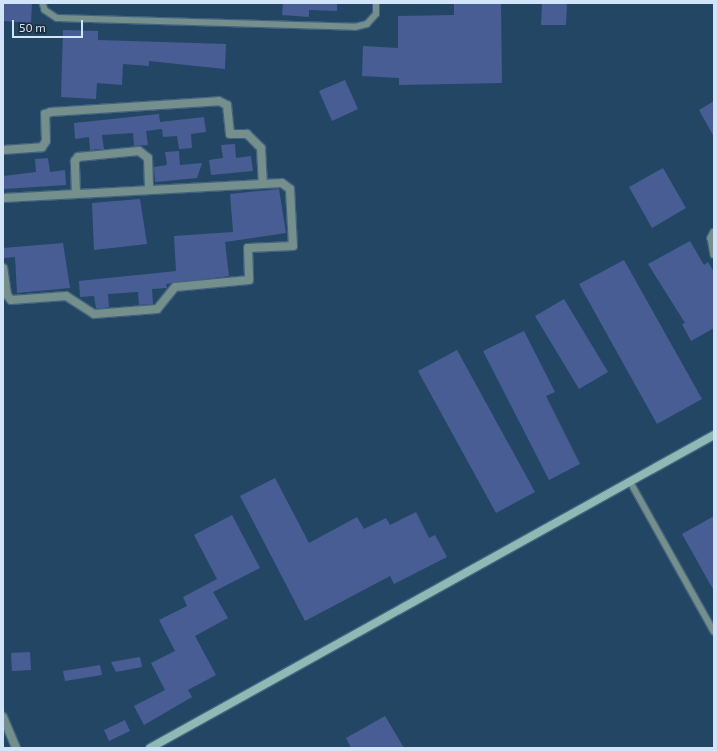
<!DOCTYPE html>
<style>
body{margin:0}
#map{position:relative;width:717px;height:751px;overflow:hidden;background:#234665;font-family:"Exo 2",sans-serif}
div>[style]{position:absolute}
.building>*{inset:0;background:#485d94}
.roads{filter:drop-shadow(1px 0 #42637f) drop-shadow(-1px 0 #42637f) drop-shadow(0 1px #42637f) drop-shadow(0 -1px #42637f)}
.lane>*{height:5.5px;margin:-2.75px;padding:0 2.75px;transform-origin:2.75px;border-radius:2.75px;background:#758f8c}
.street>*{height:8px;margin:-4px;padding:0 4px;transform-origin:4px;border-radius:4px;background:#758f8c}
.secondary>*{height:8px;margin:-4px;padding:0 4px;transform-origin:4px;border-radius:4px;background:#8fb9b5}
span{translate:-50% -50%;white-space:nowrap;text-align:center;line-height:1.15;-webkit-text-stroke:4px #1c2b39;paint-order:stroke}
.frame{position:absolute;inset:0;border:4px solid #d2e5f8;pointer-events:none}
.scale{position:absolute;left:12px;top:20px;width:71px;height:18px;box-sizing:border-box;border:2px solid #d2e5f8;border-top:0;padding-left:5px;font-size:12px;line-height:14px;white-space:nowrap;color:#d2e5f8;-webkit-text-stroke:3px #1c2b39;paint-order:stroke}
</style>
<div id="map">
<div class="building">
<div style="clip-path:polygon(3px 3px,32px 3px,31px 23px,3px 21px)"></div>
<div style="clip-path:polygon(283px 3px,337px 3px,337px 11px,309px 10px,309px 17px,282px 15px)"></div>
<div style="clip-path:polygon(454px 3px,501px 3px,502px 83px,399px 85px,399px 78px,362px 76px,363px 46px,398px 48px,398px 16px,454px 15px)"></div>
<div style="clip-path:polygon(542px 3px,567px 3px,566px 25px,541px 25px)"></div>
<div style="clip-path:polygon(63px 30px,98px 31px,98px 40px,226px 44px,225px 69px,149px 61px,149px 66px,123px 64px,122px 85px,97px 83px,96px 99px,61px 97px)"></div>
<div style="clip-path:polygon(345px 80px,358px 109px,332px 121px,319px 91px)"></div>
<div style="clip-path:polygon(714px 101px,714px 137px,699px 110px)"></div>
<div style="clip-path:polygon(159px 114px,160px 122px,204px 117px,206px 132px,191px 134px,192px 148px,179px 149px,177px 136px,163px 137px,162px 129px,146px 131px,148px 145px,134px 146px,133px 133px,102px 135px,104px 149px,100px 149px,90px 150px,89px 137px,75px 139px,74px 123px)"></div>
<div style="clip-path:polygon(235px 144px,236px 158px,251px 156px,253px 171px,211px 175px,209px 160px,223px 158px,221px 145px)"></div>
<div style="clip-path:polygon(179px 151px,180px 165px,202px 163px,197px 178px,155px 182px,154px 167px,167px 165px,165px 152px)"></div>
<div style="clip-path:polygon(48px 158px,50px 172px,65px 170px,66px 185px,3px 189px,3px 176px,36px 172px,35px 159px)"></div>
<div style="clip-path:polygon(663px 168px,686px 208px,652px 228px,629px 187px)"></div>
<div style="clip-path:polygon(279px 189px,286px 233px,225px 242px,229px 276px,166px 284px,167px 288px,152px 289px,153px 304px,139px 305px,138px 292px,108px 294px,109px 307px,105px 308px,96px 308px,94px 296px,80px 297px,79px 281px,176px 271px,174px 236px,233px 232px,230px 194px)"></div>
<div style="clip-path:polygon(140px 199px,147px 244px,94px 250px,92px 203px)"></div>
<div style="clip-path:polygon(690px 241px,704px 265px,708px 262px,714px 272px,714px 328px,691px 341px,682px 324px,685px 323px,648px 264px)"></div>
<div style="clip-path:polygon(63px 243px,70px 288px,17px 293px,15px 257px,3px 258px,3px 248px)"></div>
<div style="clip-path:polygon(624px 260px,702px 399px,657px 424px,579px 284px)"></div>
<div style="clip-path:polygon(564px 299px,608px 372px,579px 389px,535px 316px)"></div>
<div style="clip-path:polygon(524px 331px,555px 392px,546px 396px,580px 464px,549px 480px,483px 351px)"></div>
<div style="clip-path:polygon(457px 350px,535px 492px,496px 513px,418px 371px)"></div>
<div style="clip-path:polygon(275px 478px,309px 543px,357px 517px,364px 529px,386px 518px,390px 525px,416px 512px,429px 538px,435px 535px,447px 557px,394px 584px,390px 576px,305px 621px,240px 496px)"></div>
<div style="clip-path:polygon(232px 515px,260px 568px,213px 592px,228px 618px,195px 636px,216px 675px,188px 690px,192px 697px,144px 725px,134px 706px,165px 690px,151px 663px,175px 651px,159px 620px,187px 606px,183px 597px,217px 579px,194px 535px)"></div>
<div style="clip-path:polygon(714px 516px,714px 591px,682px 534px)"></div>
<div style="clip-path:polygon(30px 652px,31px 670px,12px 671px,11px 653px)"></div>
<div style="clip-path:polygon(140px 657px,142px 667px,116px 672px,111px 662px)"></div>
<div style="clip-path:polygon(100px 665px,102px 675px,65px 681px,63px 671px)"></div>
<div style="clip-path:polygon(385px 716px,404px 748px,351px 748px,346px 738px)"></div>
<div style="clip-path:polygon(125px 720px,130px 731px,109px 741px,104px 730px)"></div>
</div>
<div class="roads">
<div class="lane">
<div style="left:43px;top:3px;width:7px;rotate:74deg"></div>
<div style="left:45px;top:10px;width:14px;rotate:34deg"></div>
<div style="left:57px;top:18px;width:298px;rotate:1.7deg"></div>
<div style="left:355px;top:27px;width:12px;rotate:-14deg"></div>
<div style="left:367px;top:24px;width:13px;rotate:-48deg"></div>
<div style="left:376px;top:14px;width:11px;rotate:-90deg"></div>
<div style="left:714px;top:232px;width:7px;rotate:117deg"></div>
<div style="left:711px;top:238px;width:17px;rotate:80deg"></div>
<div style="left:630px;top:481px;width:172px;rotate:60.8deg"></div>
</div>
<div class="street">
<div style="left:3px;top:150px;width:39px;rotate:-4deg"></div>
<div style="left:42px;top:147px;width:7px;rotate:-56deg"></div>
<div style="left:46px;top:141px;width:27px;rotate:-92deg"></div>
<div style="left:45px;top:114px;width:6px;rotate:-18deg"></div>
<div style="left:51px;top:112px;width:168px;rotate:-3.7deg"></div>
<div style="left:219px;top:101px;width:9px;rotate:27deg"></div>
<div style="left:227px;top:105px;width:29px;rotate:84deg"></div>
<div style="left:230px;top:134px;width:17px"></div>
<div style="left:247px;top:134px;width:20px;rotate:45deg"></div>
<div style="left:261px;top:148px;width:36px;rotate:87deg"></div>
<div style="left:76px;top:194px;width:33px;rotate:-92deg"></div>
<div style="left:75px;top:161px;width:5px;rotate:-53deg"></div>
<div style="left:78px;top:157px;width:61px;rotate:-5.6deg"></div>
<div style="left:139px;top:151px;width:11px;rotate:38deg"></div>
<div style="left:148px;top:158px;width:32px;rotate:88deg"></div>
<div style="left:3px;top:198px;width:279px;rotate:-3.1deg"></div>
<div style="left:282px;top:183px;width:10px;rotate:37deg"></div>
<div style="left:290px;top:189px;width:57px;rotate:87deg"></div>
<div style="left:293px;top:246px;width:45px;rotate:177.5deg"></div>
<div style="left:248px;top:248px;width:32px;rotate:88deg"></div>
<div style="left:249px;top:280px;width:74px;rotate:174.6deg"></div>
<div style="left:175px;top:287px;width:28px;rotate:129deg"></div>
<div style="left:157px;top:309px;width:63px;rotate:175.5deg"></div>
<div style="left:94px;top:314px;width:33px;rotate:-147deg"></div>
<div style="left:66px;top:296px;width:55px;rotate:175.8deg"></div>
<div style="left:11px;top:300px;width:6px;rotate:-129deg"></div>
<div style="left:7px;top:295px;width:27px;rotate:-98deg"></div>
<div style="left:3px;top:717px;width:34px;rotate:67deg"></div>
</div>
<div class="secondary">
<div style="left:150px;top:748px;width:645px;rotate:-29.03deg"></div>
</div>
</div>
<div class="frame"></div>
<div class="scale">50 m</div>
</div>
